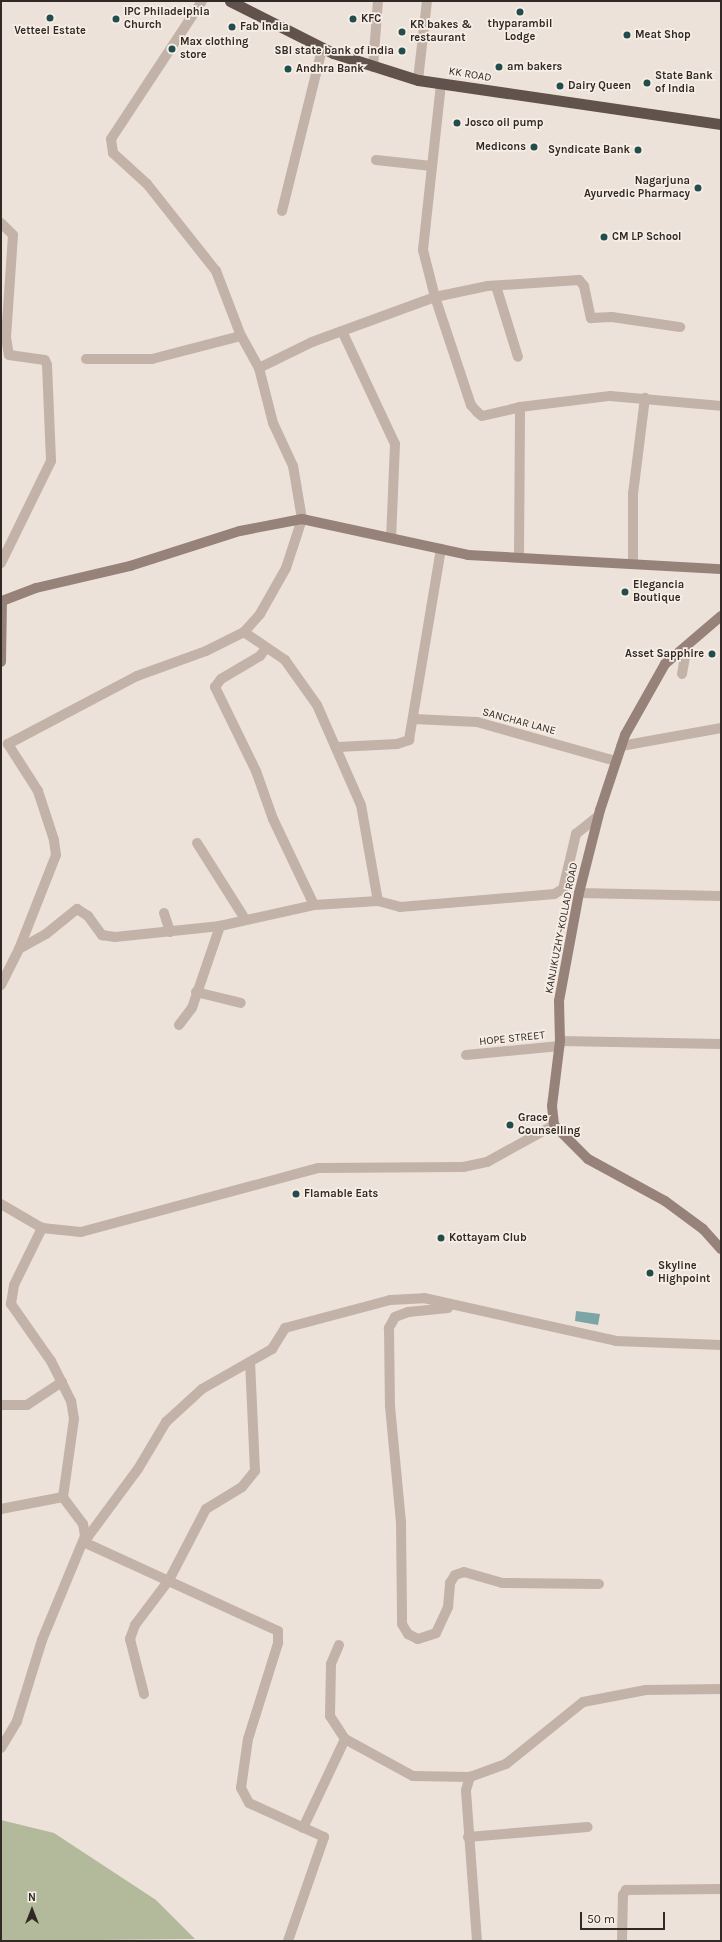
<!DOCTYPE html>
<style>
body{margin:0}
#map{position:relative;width:722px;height:1942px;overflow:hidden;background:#ede2d9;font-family:Karla,sans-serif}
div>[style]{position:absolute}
.green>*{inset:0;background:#b2ba9b}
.water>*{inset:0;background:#7ca6a5}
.minor>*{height:10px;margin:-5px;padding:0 5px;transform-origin:5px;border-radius:5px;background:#c3b2a7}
.secondary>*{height:10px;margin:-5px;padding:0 5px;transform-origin:5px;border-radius:5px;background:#968279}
.trunk>*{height:11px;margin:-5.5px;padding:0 5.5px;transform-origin:5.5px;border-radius:5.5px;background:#61524c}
.dots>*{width:11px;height:11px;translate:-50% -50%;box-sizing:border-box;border:2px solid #f6ede5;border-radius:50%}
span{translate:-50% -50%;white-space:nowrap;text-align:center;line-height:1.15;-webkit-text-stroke:3.5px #f6ede5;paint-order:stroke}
.poi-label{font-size:11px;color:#312926;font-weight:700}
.left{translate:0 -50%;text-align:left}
.right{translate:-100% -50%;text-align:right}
.street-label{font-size:11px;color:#312926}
.frame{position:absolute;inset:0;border:2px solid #312926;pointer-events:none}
.north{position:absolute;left:12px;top:1890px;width:40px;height:40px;-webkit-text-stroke:3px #f6ede5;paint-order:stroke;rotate:0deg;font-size:11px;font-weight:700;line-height:16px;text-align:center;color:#312926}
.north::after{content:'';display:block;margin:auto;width:14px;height:18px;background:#312926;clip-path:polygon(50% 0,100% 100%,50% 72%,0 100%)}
.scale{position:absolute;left:580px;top:1912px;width:85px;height:18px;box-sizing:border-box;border:2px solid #312926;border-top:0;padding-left:5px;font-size:12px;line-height:14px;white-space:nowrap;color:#312926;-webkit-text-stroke:3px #f6ede5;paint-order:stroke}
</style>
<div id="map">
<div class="green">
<div style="clip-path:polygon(1px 1820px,54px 1833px,156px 1900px,195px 1939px,1px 1941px)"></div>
</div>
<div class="water">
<div style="clip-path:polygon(576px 1311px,600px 1314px,598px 1325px,575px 1321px)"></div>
</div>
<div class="minor">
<div style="left:373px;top:67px;width:66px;rotate:-85.7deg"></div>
<div style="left:418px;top:80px;width:80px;rotate:-83.5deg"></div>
<div style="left:441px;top:84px;width:167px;rotate:96.2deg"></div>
<div style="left:423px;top:250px;width:49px;rotate:75.7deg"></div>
<div style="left:435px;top:297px;width:114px;rotate:71.6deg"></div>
<div style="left:471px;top:405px;width:9px;rotate:49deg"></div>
<div style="left:477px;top:412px;width:6px;rotate:39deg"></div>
<div style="left:482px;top:416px;width:39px;rotate:-13deg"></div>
<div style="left:520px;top:407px;width:91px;rotate:-7deg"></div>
<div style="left:610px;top:396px;width:111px;rotate:5.1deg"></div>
<div style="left:376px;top:160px;width:56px;rotate:6.1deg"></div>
<div style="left:282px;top:211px;width:167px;rotate:-76.1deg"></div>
<div style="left:1px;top:223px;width:17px;rotate:45deg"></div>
<div style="left:13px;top:235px;width:102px;rotate:93.9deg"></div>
<div style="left:6px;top:337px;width:18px;rotate:81deg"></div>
<div style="left:9px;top:355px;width:36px;rotate:8deg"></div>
<div style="left:45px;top:360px;width:5px;rotate:68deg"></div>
<div style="left:47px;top:365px;width:96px;rotate:87.6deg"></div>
<div style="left:51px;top:461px;width:114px;rotate:116.1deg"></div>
<div style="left:496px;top:286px;width:74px;rotate:72.8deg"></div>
<div style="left:342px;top:331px;width:125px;rotate:64.9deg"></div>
<div style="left:395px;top:444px;width:94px;rotate:92.4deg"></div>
<div style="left:86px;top:359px;width:66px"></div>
<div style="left:152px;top:359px;width:92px;rotate:-14.5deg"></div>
<div style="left:259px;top:368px;width:59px;rotate:-26.1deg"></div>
<div style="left:312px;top:342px;width:131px;rotate:-20.1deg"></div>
<div style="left:435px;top:297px;width:53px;rotate:-11.9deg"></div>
<div style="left:487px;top:286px;width:92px;rotate:-3.7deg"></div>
<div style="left:579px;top:280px;width:8px;rotate:50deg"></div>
<div style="left:584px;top:286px;width:33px;rotate:78deg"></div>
<div style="left:591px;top:318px;width:21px;rotate:-3deg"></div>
<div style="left:612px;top:317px;width:69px;rotate:8.4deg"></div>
<div style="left:519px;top:556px;width:149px;rotate:-89.6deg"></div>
<div style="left:633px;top:562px;width:68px;rotate:-90deg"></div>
<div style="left:633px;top:494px;width:97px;rotate:-82.9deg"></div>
<div style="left:244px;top:632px;width:50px;rotate:34.3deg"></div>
<div style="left:285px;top:660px;width:55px;rotate:54.6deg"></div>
<div style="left:317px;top:705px;width:109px;rotate:66.3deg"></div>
<div style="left:361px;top:805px;width:97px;rotate:80deg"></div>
<div style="left:266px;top:648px;width:10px;rotate:127deg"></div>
<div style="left:260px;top:656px;width:45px;rotate:149.5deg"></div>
<div style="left:221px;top:679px;width:10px;rotate:127deg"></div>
<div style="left:215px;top:687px;width:93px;rotate:64deg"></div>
<div style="left:256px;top:771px;width:51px;rotate:70.5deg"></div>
<div style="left:273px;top:819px;width:95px;rotate:64.5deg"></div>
<div style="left:682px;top:674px;width:28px;rotate:-80deg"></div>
<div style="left:414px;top:719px;width:63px;rotate:2.7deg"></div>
<div style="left:477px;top:722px;width:144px;rotate:15.7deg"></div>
<div style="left:621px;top:746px;width:102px;rotate:-10.2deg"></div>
<div style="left:338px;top:747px;width:59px;rotate:-2.9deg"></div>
<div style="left:397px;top:744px;width:13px;rotate:-18deg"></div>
<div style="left:409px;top:740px;width:194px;rotate:-80.5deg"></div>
<div style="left:197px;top:843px;width:90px;rotate:57.7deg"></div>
<div style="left:579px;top:893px;width:142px;rotate:1.2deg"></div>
<div style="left:164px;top:913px;width:20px;rotate:72deg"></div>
<div style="left:19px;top:949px;width:31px;rotate:-29deg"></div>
<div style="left:46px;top:934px;width:40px;rotate:-39deg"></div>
<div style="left:77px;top:909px;width:13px;rotate:32deg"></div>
<div style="left:88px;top:916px;width:24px;rotate:54deg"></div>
<div style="left:102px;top:935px;width:13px;rotate:9deg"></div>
<div style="left:115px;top:937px;width:106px;rotate:-6deg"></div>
<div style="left:220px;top:926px;width:96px;rotate:-12.6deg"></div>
<div style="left:314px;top:905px;width:64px;rotate:-3.6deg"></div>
<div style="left:378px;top:901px;width:23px;rotate:15deg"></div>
<div style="left:400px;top:907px;width:155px;rotate:-4.8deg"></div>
<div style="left:554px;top:894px;width:10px;rotate:-29deg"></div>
<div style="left:563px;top:889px;width:57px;rotate:-76.7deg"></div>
<div style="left:576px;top:834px;width:28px;rotate:-39deg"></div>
<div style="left:1px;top:985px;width:40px;rotate:-63.4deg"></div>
<div style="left:19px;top:949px;width:101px;rotate:-68.5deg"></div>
<div style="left:56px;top:855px;width:15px;rotate:-98deg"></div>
<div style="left:54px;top:840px;width:52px;rotate:-108.1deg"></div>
<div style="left:38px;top:791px;width:56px;rotate:-122.6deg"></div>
<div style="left:8px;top:744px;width:146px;rotate:-27.8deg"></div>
<div style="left:137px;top:676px;width:73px;rotate:-19.9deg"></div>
<div style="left:206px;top:651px;width:42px;rotate:-26.6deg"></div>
<div style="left:244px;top:632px;width:24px;rotate:-48deg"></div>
<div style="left:260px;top:614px;width:53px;rotate:-60.5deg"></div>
<div style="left:286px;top:568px;width:52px;rotate:-71.9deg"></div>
<div style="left:302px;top:519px;width:54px;rotate:-99.6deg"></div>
<div style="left:293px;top:466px;width:47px;rotate:-114.9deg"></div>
<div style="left:273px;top:423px;width:57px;rotate:-104.3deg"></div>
<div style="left:259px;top:368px;width:37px;rotate:-119deg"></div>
<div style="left:241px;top:336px;width:70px;rotate:-111deg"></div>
<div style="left:216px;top:271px;width:111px;rotate:-128.4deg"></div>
<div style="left:147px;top:184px;width:46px;rotate:-137.6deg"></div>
<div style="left:113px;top:153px;width:14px;rotate:-98deg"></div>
<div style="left:111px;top:139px;width:165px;rotate:-56.6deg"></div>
<div style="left:196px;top:992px;width:46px;rotate:13.7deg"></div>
<div style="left:179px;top:1025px;width:21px;rotate:-53deg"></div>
<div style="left:192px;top:1008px;width:87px;rotate:-71.1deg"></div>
<div style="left:560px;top:1041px;width:161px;rotate:1.1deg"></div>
<div style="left:466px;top:1055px;width:94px;rotate:-5.5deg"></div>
<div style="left:1px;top:1204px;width:48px;rotate:30.3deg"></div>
<div style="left:42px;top:1228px;width:39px;rotate:6deg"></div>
<div style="left:81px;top:1232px;width:246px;rotate:-15.1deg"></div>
<div style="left:319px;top:1168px;width:144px;rotate:-0.4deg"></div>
<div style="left:463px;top:1167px;width:25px;rotate:-12deg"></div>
<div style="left:487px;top:1162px;width:77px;rotate:-28.9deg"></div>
<div style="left:448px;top:1308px;width:40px;rotate:174.3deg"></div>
<div style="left:408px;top:1312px;width:14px;rotate:159deg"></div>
<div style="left:395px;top:1317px;width:13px;rotate:119deg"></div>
<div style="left:389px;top:1328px;width:78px;rotate:89.3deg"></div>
<div style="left:390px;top:1406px;width:117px;rotate:84.6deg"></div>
<div style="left:401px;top:1522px;width:102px;rotate:89.4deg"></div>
<div style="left:402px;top:1624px;width:12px;rotate:59deg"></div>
<div style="left:408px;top:1634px;width:11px;rotate:27deg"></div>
<div style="left:418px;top:1639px;width:19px;rotate:-18deg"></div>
<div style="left:436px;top:1633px;width:29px;rotate:-65deg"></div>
<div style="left:448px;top:1607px;width:24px;rotate:-85deg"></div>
<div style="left:450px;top:1583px;width:9px;rotate:-58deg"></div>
<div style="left:455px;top:1575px;width:9px;rotate:-18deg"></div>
<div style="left:464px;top:1572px;width:40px;rotate:16deg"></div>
<div style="left:502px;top:1583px;width:97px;rotate:0.6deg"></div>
<div style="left:1px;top:1405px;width:26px"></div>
<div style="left:27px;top:1405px;width:42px;rotate:-33.3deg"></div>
<div style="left:1px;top:1509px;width:63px;rotate:-11deg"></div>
<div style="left:339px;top:1645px;width:21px;rotate:113deg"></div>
<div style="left:331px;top:1664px;width:52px;rotate:91.1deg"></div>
<div style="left:330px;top:1716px;width:27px;rotate:57deg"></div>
<div style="left:144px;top:1694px;width:57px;rotate:-104.3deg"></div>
<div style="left:130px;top:1639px;width:15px;rotate:-70deg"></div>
<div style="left:135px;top:1625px;width:56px;rotate:-52.9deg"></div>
<div style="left:169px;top:1580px;width:80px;rotate:-62.5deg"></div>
<div style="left:206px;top:1509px;width:42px;rotate:-31.4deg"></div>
<div style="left:242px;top:1487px;width:21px;rotate:-51deg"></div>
<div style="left:255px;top:1471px;width:109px;rotate:-92.6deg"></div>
<div style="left:1px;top:1748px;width:31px;rotate:-59deg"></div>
<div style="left:17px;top:1721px;width:85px;rotate:-72.8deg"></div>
<div style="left:42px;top:1640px;width:113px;rotate:-67.5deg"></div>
<div style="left:85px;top:1536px;width:12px;rotate:-99deg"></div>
<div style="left:83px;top:1524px;width:34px;rotate:-127deg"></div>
<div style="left:63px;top:1497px;width:79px;rotate:-82deg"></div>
<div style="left:74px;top:1419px;width:18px;rotate:-99deg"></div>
<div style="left:71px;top:1401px;width:45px;rotate:-116.6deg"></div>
<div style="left:51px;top:1361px;width:70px;rotate:-125.1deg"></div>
<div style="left:11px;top:1304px;width:19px;rotate:-81deg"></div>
<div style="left:14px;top:1285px;width:64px;rotate:-63.8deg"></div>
<div style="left:303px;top:1828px;width:98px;rotate:-64.7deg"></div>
<div style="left:345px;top:1739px;width:77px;rotate:28.6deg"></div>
<div style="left:413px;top:1776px;width:57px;rotate:1deg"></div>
<div style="left:468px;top:1837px;width:120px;rotate:-4.8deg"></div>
<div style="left:288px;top:1941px;width:110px;rotate:-70.9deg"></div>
<div style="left:324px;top:1837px;width:82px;rotate:-155.6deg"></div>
<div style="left:249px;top:1803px;width:17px;rotate:-118deg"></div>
<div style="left:241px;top:1788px;width:49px;rotate:-81.9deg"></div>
<div style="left:248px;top:1739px;width:101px;rotate:-72.6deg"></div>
<div style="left:278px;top:1643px;width:12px;rotate:-90deg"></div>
<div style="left:278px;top:1631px;width:213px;rotate:-155.4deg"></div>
<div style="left:84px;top:1542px;width:91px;rotate:-53.5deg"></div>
<div style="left:138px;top:1469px;width:55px;rotate:-59.2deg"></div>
<div style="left:166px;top:1422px;width:49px;rotate:-42.5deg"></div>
<div style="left:202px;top:1389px;width:81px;rotate:-29.7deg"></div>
<div style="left:272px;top:1349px;width:25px;rotate:-58deg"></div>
<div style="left:285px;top:1328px;width:109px;rotate:-14.9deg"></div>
<div style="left:390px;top:1300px;width:34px;rotate:-3deg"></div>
<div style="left:424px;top:1298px;width:197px;rotate:12.6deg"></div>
<div style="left:616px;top:1341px;width:105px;rotate:2.2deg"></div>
<div style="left:477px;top:1941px;width:151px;rotate:-94.2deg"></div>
<div style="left:466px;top:1790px;width:14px;rotate:-73deg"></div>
<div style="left:470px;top:1777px;width:38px;rotate:-20deg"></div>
<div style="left:506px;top:1764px;width:99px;rotate:-38.8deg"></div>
<div style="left:583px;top:1702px;width:64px;rotate:-10.8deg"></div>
<div style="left:646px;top:1690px;width:75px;rotate:-0.8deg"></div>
<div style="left:622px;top:1941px;width:46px;rotate:-88.8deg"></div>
<div style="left:623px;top:1895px;width:6px;rotate:-59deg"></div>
<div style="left:626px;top:1890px;width:95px;rotate:-0.6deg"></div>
</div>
<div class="secondary">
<div style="left:721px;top:616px;width:74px;rotate:139.4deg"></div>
<div style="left:665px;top:664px;width:81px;rotate:119.4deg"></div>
<div style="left:625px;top:735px;width:79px;rotate:108.4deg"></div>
<div style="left:600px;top:810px;width:86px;rotate:104.2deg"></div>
<div style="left:579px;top:893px;width:110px;rotate:100.5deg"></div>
<div style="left:559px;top:1001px;width:40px;rotate:88.6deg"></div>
<div style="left:560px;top:1041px;width:65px;rotate:97deg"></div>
<div style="left:552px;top:1106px;width:19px;rotate:84deg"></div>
<div style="left:554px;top:1125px;width:48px;rotate:45deg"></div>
<div style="left:588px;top:1159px;width:88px;rotate:28.6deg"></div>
<div style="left:665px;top:1201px;width:47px;rotate:36.4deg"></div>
<div style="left:703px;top:1229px;width:27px;rotate:48deg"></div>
<div style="left:1px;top:662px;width:61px;rotate:-89.1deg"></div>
<div style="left:2px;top:601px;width:36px;rotate:-21deg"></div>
<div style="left:36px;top:588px;width:97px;rotate:-13.2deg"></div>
<div style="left:130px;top:566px;width:115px;rotate:-17.7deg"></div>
<div style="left:240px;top:531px;width:63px;rotate:-11deg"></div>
<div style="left:302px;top:519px;width:170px;rotate:12.2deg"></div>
<div style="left:468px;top:555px;width:253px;rotate:3.2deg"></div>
</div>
<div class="trunk">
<div style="left:230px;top:1px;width:115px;rotate:26.8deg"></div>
<div style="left:333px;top:53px;width:89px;rotate:17.6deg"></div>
<div style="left:418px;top:80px;width:306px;rotate:8.3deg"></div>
</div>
<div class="dots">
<div style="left:520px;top:12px;background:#224d4c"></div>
<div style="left:50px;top:18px;background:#224d4c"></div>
<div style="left:116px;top:19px;background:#224d4c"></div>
<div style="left:353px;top:19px;background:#224d4c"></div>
<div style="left:232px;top:27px;background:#224d4c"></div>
<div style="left:402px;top:32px;background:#224d4c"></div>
<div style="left:627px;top:35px;background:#224d4c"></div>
<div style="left:172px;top:49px;background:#224d4c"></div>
<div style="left:402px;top:51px;background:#224d4c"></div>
<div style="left:499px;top:67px;background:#224d4c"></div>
<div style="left:288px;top:69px;background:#224d4c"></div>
<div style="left:647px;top:83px;background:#224d4c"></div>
<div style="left:560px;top:86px;background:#224d4c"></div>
<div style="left:457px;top:123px;background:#224d4c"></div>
<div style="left:534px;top:147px;background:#224d4c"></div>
<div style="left:638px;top:150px;background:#224d4c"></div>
<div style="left:698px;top:188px;background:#224d4c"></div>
<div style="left:604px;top:237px;background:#224d4c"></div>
<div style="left:625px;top:592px;background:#224d4c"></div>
<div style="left:712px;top:654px;background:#224d4c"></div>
<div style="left:510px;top:1125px;background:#224d4c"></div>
<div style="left:296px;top:1194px;background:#224d4c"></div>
<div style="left:441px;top:1238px;background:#224d4c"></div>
<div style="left:650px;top:1273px;background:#224d4c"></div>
</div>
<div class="poi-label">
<span class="left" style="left:124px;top:19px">IPC Philadelphia<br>Church</span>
<span class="left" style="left:361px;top:19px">KFC</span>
<span style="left:520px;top:31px">thyparambil<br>Lodge</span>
<span class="left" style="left:410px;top:32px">KR bakes &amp;<br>restaurant</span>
<span class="left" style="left:240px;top:27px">Fab India</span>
<span style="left:50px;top:31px">Vetteel Estate</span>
<span class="left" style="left:635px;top:35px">Meat Shop</span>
<span class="left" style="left:180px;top:49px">Max clothing<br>store</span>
<span class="right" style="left:394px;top:51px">SBI state bank of india</span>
<span class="left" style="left:507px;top:67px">am bakers</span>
<span class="left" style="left:296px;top:69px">Andhra Bank</span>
<span class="left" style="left:655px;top:83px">State Bank<br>of India</span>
<span class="left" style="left:568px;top:86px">Dairy Queen</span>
<span class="left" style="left:465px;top:123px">Josco oil pump</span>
<span class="right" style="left:526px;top:147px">Medicons</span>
<span class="right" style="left:630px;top:150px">Syndicate Bank</span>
<span class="right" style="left:690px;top:188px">Nagarjuna<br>Ayurvedic Pharmacy</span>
<span class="left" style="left:612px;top:237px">CM LP School</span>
<span class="left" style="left:633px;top:592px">Elegancia<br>Boutique</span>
<span class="right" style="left:704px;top:654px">Asset Sapphire</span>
<span class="left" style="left:518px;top:1125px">Grace<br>Counselling</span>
<span class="left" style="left:304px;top:1194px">Flamable Eats</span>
<span class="left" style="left:449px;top:1238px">Kottayam Club</span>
<span class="left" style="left:658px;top:1273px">Skyline<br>Highpoint</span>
</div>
<div class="street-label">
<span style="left:470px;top:75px;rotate:9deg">KK ROAD</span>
<span style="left:519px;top:722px;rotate:15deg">SANCHAR LANE</span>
<span style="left:562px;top:928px;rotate:-79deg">KANJIKUZHY-KOLLAD ROAD</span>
<span style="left:512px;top:1039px;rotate:-6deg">HOPE STREET</span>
</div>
<div class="frame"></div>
<div class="north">N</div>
<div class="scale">50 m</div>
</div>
